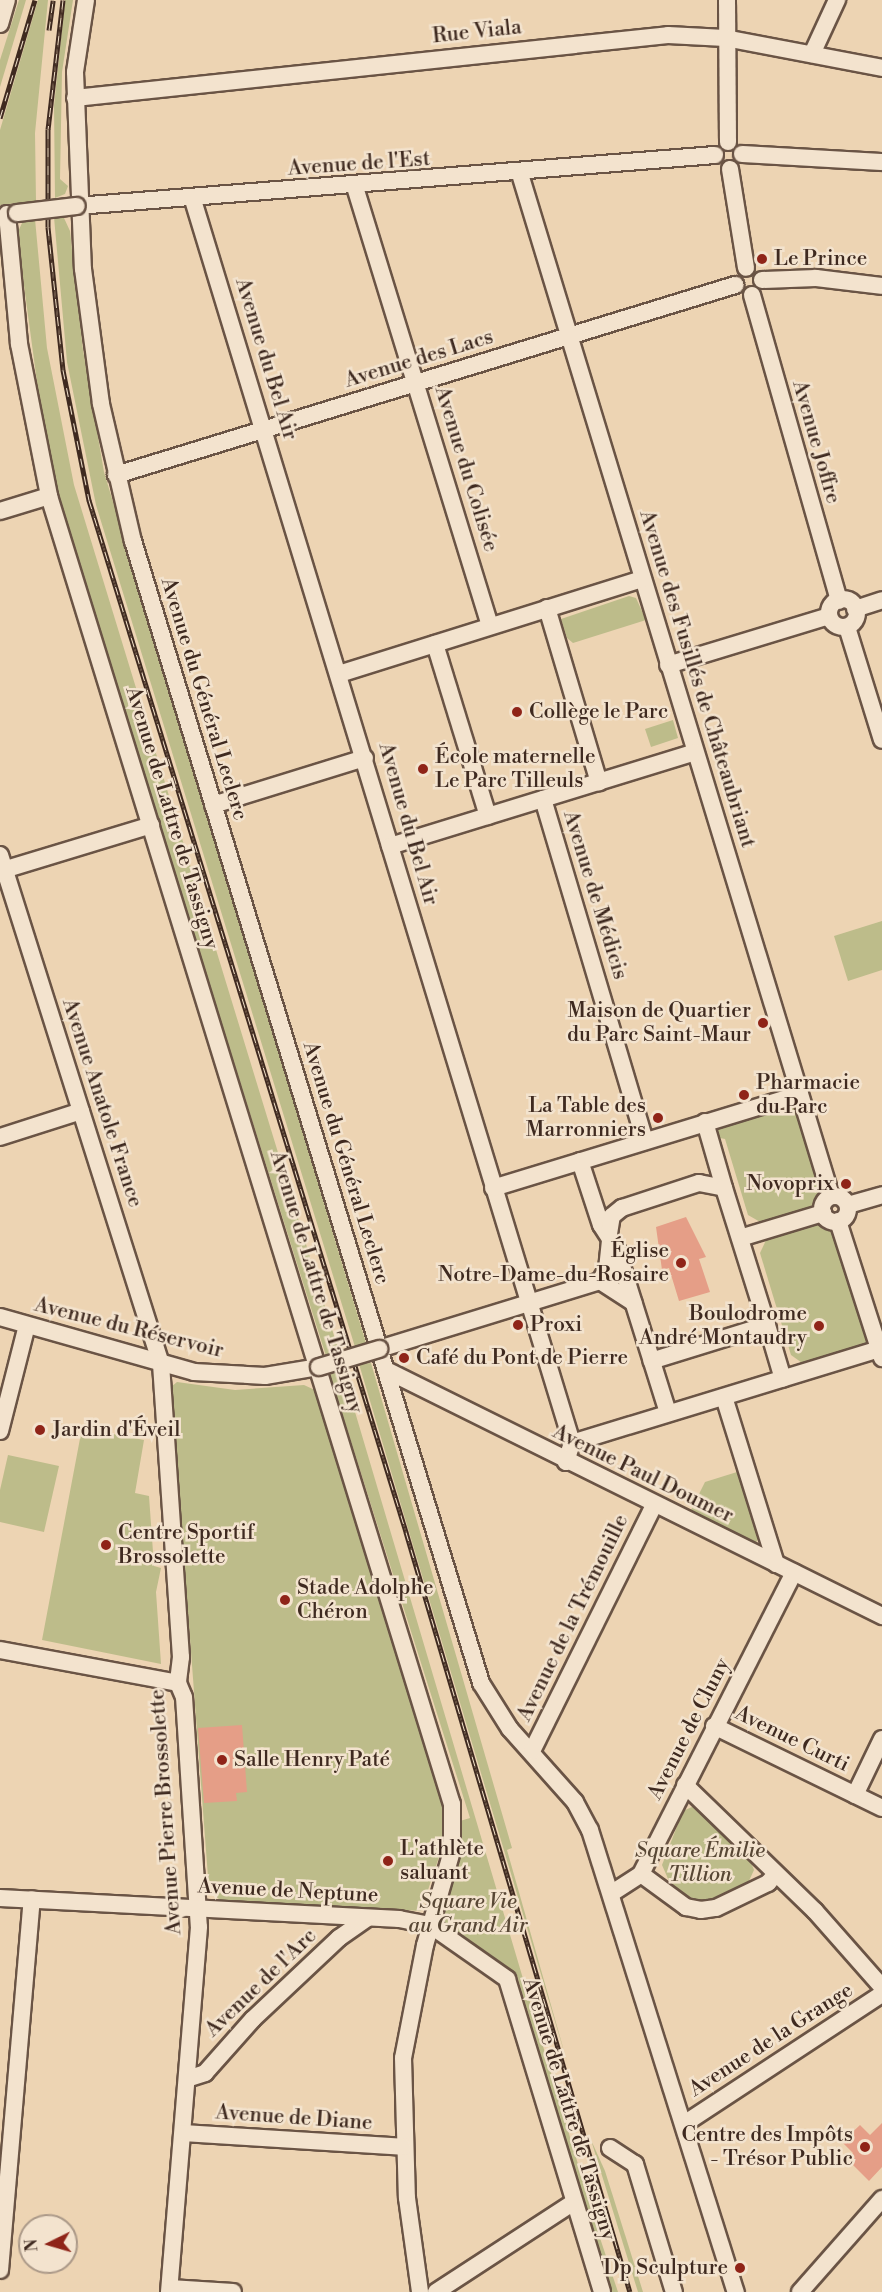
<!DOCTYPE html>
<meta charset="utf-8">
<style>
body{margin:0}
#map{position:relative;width:882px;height:2292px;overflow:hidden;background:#edd4b3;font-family:"Libre Bodoni",serif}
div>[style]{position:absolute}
.green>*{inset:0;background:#bdbc8a}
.building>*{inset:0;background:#e59e87}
.roads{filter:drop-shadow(2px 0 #6a5445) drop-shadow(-2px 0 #6a5445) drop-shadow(0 2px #6a5445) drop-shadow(0 -2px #6a5445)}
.minor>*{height:16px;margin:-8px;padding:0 8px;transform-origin:8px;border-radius:8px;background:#f3e3ce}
.minor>.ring{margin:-8px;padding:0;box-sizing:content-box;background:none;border:16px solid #f3e3ce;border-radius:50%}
.rail>*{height:5px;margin-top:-2.5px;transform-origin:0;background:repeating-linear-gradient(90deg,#f3e3ce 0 9px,#3f2a20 0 18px);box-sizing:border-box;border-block:2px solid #3f2a20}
.bridges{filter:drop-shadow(2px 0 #6a5445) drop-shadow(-2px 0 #6a5445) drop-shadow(0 2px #6a5445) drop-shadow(0 -2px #6a5445)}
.minor-bridge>*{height:16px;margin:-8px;padding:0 8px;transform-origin:8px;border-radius:8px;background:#f3e3ce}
.dots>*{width:16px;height:16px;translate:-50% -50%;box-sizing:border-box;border:3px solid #f3e3ce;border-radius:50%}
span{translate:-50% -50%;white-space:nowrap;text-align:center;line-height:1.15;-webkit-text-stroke:5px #f3e3ce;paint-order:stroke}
.street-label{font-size:21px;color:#3f2a20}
.poi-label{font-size:21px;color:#3f2a20}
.left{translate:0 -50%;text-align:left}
.right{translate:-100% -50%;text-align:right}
.park-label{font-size:21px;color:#584735;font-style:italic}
.north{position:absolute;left:18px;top:2214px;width:60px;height:60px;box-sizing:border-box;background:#f3e3ce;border:2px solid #ab9988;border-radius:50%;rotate:265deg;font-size:16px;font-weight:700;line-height:24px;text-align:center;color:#3f2a20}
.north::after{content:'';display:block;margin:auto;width:21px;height:27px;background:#8f2418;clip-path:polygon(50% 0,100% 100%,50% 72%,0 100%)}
</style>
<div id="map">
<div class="green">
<div style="clip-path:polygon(19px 0,26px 0,0 87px,0 60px)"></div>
<div style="clip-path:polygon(38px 0,48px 0,35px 133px,36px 201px,0 205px,0 130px)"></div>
<div style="clip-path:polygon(65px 0,73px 0,62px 72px,60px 179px,68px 186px,65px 194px,55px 198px,54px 106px)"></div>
<div style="clip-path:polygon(54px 217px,64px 218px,70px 231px,83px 350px,104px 472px,366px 1343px,355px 1347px,96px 505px,67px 362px)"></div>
<div style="clip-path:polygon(35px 219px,47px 348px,74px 485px,339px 1352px,326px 1356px,71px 543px,45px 441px,17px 234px,22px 223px)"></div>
<div style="clip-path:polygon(629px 596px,636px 598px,646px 620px,573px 643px,567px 638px,561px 619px)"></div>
<div style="clip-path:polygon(673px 720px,678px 738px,651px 747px,645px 729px)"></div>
<div style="clip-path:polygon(882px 921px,882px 970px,848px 981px,834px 936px)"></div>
<div style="clip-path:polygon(785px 1104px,798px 1111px,823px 1194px,816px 1207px,762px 1223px,748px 1215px,725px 1139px,715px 1137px,715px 1126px)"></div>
<div style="clip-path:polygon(819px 1220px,831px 1226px,870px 1342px,805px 1365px,791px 1355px,760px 1253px,768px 1236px)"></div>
<div style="clip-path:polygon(371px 1363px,512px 1848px,507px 1850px,568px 2065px,359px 1364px)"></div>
<div style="clip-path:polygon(342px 1368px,599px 2235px,618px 2292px,612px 2292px,517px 1976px,509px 1977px,439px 1922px,460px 1821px,470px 1818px,330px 1375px)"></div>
<div style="clip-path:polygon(177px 1382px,235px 1390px,304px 1385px,317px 1391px,445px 1806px,443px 1845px,421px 1911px,220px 1900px,209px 1890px,171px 1387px)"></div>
<div style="clip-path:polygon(82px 1428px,144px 1440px,135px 1493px,149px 1496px,154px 1566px,161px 1568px,156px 1592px,161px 1664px,42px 1640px)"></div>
<div style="clip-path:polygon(8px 1455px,59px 1466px,44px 1532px,0 1522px,0 1490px)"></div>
<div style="clip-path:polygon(737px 1472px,758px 1539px,755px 1544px,690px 1512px,705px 1482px)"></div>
<div style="clip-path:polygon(694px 1806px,750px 1860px,754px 1870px,748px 1883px,702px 1903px,672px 1888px,662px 1865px,683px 1811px)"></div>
<div style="clip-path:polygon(591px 2140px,605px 2171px,643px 2292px,638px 2292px)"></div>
</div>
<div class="building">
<div style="clip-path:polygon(686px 1217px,706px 1257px,699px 1259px,710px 1292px,679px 1301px,669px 1268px,662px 1270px,656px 1227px)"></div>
<div style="clip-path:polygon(242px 1725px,247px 1792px,236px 1793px,237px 1801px,204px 1803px,198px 1728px)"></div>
<div style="clip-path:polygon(882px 2123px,882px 2167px,869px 2181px,847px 2159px,853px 2153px,842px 2142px,860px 2125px,870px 2135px)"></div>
</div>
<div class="roads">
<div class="minor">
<div style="left:86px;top:0;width:73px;rotate:98.7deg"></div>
<div style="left:75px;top:72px;width:197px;rotate:87.7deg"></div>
<div style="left:83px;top:269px;width:136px;rotate:82.4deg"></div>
<div style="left:101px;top:404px;width:141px;rotate:76.9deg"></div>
<div style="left:133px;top:541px;width:1194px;rotate:73.05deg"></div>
<div style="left:481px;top:1683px;width:54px;rotate:57.8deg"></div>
<div style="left:510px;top:1729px;width:98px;rotate:48.3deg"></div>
<div style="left:575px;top:1802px;width:32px;rotate:62deg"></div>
<div style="left:590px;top:1830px;width:485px;rotate:72.5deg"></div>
<div style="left:727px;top:0;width:142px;rotate:89.6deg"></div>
<div style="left:0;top:24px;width:25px;rotate:-74deg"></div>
<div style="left:812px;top:54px;width:60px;rotate:-65.2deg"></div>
<div style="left:75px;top:98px;width:596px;rotate:-6.06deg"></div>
<div style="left:668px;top:35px;width:57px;rotate:3deg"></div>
<div style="left:725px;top:38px;width:160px;rotate:10.8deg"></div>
<div style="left:742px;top:154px;width:140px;rotate:3.3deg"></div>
<div style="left:730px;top:169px;width:100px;rotate:80.8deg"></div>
<div style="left:520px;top:174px;width:1068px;rotate:73.07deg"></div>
<div style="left:355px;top:187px;width:459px;rotate:72.9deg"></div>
<div style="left:193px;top:200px;width:1299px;rotate:73.04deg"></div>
<div style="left:572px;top:1443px;width:20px;rotate:108deg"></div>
<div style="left:77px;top:206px;width:640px;rotate:-4.57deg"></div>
<div style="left:7px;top:214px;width:131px;rotate:84.7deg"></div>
<div style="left:19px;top:344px;width:155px;rotate:78.8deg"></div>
<div style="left:49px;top:496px;width:1369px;rotate:72.88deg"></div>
<div style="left:452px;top:1804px;width:47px;rotate:90deg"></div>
<div style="left:452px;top:1851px;width:98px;rotate:106deg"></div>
<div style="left:425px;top:1945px;width:115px;rotate:101deg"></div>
<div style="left:403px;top:2058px;width:140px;rotate:88.4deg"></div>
<div style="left:407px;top:2198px;width:95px;rotate:82.1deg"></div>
<div style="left:762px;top:280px;width:54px;rotate:-2.1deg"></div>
<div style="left:816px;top:278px;width:66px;rotate:6.9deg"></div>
<div style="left:752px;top:295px;width:318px;rotate:74.1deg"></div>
<div style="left:116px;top:475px;width:648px;rotate:-17.06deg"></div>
<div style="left:0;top:511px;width:51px;rotate:-17deg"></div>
<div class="ring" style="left:829px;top:599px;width:12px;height:12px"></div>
<div style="left:547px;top:608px;width:182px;rotate:73.4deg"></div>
<div style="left:855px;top:609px;width:28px;rotate:-18deg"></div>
<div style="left:847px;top:627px;width:118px;rotate:72.8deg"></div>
<div style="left:435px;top:644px;width:180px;rotate:72.9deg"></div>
<div style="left:668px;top:665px;width:168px;rotate:-16.9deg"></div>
<div style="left:339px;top:674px;width:318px;rotate:-17.4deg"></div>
<div style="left:543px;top:799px;width:357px;rotate:73.4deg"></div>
<div style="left:213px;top:805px;width:159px;rotate:-17.2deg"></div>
<div style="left:390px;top:846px;width:319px;rotate:-17.1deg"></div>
<div style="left:0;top:855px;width:534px;rotate:72.45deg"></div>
<div style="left:161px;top:1364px;width:294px;rotate:86.1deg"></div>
<div style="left:181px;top:1657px;width:26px;rotate:97deg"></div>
<div style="left:178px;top:1683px;width:15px;rotate:67deg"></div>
<div style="left:184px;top:1697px;width:230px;rotate:86.3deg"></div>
<div style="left:199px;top:1927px;width:366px;rotate:94.7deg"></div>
<div style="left:0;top:871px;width:158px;rotate:-16.9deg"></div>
<div style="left:705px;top:1122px;width:69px;rotate:73.9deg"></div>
<div style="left:0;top:1137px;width:85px;rotate:-17.8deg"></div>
<div style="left:580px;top:1161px;width:67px;rotate:71.8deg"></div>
<div style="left:601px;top:1225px;width:30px;rotate:57deg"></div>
<div style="left:617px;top:1250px;width:171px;rotate:72.6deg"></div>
<div style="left:493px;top:1188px;width:321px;rotate:-17deg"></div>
<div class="ring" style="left:822px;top:1196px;width:10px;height:10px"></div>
<div style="left:848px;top:1205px;width:35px;rotate:-16deg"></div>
<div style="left:838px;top:1221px;width:144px;rotate:72.2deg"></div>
<div style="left:609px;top:1234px;width:18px;rotate:-81deg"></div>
<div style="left:612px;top:1216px;width:13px;rotate:-39deg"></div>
<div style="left:622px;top:1208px;width:81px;rotate:-18deg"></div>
<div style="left:699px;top:1183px;width:25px;rotate:11deg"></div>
<div style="left:724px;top:1188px;width:144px;rotate:72.6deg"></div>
<div style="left:767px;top:1325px;width:121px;rotate:162.8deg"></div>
<div style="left:740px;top:1238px;width:87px;rotate:-16.8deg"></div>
<div style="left:600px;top:1281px;width:14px;rotate:-60deg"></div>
<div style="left:607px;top:1269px;width:30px;rotate:-84deg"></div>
<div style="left:0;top:1317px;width:202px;rotate:15.8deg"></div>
<div style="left:194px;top:1372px;width:71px;rotate:3.2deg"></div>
<div style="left:265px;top:1376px;width:55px;rotate:-9.5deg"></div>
<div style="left:767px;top:1325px;width:56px;rotate:73.5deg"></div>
<div style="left:379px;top:1349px;width:231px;rotate:-17.1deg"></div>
<div style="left:600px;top:1281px;width:40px;rotate:32.9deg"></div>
<div style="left:386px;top:1370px;width:554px;rotate:26.38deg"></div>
<div style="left:724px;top:1397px;width:175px;rotate:72.7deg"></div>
<div style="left:0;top:1431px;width:109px;rotate:-75.7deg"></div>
<div style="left:572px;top:1443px;width:321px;rotate:-17deg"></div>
<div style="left:0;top:1650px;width:181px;rotate:10.5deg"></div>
<div style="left:714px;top:1726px;width:187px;rotate:26deg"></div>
<div style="left:532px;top:1751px;width:275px;rotate:-63.6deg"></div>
<div style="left:685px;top:1785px;width:181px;rotate:44.1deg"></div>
<div style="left:815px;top:1911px;width:101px;rotate:48.6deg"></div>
<div style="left:855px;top:1795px;width:62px;rotate:-64.3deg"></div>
<div style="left:641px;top:1874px;width:56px;rotate:36.3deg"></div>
<div style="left:686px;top:1907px;width:15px;rotate:11deg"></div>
<div style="left:701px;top:1910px;width:15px;rotate:-8deg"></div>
<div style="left:716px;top:1908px;width:58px;rotate:-25.7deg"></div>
<div style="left:768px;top:1883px;width:11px;rotate:-49deg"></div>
<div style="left:612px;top:1893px;width:35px;rotate:-33deg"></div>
<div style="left:641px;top:1874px;width:338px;rotate:-63.1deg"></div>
<div style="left:0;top:1898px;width:400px;rotate:3deg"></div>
<div style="left:399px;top:1919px;width:32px;rotate:11deg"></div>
<div style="left:430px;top:1925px;width:94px;rotate:35deg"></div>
<div style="left:507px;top:1979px;width:327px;rotate:73.1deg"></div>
<div style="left:187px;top:2079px;width:19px;rotate:-18deg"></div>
<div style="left:205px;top:2073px;width:72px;rotate:-48.4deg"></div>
<div style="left:253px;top:2019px;width:118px;rotate:-43.3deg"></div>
<div style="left:339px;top:1938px;width:35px;rotate:-35deg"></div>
<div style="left:684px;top:2124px;width:237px;rotate:-33.3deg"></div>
<div style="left:183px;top:2133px;width:220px;rotate:3.6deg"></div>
<div style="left:610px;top:2148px;width:30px;rotate:33deg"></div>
<div style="left:635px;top:2164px;width:134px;rotate:73.1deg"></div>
<div style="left:0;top:2270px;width:372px;rotate:-85.1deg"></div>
<div style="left:170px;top:2288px;width:63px;rotate:3.6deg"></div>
<div style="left:436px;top:2292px;width:165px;rotate:-33.1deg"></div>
<div style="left:800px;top:2292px;width:124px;rotate:-48.6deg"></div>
</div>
</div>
<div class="rail">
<div style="left:63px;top:0;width:130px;rotate:96.6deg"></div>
<div style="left:48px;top:129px;width:98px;rotate:90deg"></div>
<div style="left:48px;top:227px;width:144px;rotate:84deg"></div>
<div style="left:63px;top:370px;width:133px;rotate:78.7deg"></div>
<div style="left:89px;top:500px;width:1080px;rotate:72.92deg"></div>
<div style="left:406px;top:1532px;width:792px;rotate:73.58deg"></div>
<div style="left:49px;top:30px;width:30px;rotate:-82deg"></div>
<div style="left:0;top:118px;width:123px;rotate:-73.5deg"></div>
</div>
<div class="bridges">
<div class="minor-bridge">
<div style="left:17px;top:213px;width:60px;rotate:-6.7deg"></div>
<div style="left:319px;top:1367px;width:63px;rotate:-16.7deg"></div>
</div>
</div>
<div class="dots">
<div style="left:762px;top:259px;background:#8f2418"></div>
<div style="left:517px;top:712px;background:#8f2418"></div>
<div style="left:423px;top:769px;background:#8f2418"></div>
<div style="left:763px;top:1023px;background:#8f2418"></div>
<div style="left:744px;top:1095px;background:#8f2418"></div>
<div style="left:658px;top:1118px;background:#8f2418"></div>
<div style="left:846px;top:1184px;background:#8f2418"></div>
<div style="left:681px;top:1263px;background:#8f2418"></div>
<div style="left:518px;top:1325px;background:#8f2418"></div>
<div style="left:819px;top:1326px;background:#8f2418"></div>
<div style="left:404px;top:1358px;background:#8f2418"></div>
<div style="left:40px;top:1430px;background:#8f2418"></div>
<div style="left:106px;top:1545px;background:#8f2418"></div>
<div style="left:285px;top:1600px;background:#8f2418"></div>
<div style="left:222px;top:1760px;background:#8f2418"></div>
<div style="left:388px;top:1861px;background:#8f2418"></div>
<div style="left:865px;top:2147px;background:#8f2418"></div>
<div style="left:740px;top:2268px;background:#8f2418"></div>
</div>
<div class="street-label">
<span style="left:477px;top:32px;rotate:-6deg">Rue Viala</span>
<span style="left:359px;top:164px;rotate:-4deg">Avenue de l'Est</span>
<span style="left:266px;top:359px;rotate:73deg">Avenue du Bel Air</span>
<span style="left:419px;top:359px;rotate:-17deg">Avenue des Lacs</span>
<span style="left:816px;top:442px;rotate:74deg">Avenue Joffre</span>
<span style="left:466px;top:469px;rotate:73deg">Avenue du Colisée</span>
<span style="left:697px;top:679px;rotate:73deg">Avenue des Fusillés de Châteaubriant</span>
<span style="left:204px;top:699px;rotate:73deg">Avenue du Général Leclerc</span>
<span style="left:172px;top:818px;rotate:73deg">Avenue de Lattre de Tassigny</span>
<span style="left:408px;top:824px;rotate:74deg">Avenue du Bel Air</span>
<span style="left:595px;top:895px;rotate:73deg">Avenue de Médicis</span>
<span style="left:102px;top:1103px;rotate:72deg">Avenue Anatole France</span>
<span style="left:346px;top:1163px;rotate:73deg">Avenue du Général Leclerc</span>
<span style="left:316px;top:1282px;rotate:73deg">Avenue de Lattre de Tassigny</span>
<span style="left:129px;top:1328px;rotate:14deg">Avenue du Réservoir</span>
<span style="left:643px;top:1474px;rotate:26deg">Avenue Paul Doumer</span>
<span style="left:573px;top:1618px;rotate:-64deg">Avenue de la Trémouille</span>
<span style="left:689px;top:1729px;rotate:-63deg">Avenue de Cluny</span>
<span style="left:792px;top:1739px;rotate:26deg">Avenue Curti</span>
<span style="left:166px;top:1812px;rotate:-94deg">Avenue Pierre Brossolette</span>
<span style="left:288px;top:1891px;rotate:3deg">Avenue de Neptune</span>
<span style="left:261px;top:1983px;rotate:-44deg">Avenue de l'Arc</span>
<span style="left:771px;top:2040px;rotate:-33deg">Avenue de la Grange</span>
<span style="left:569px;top:2109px;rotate:73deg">Avenue de Lattre de Tassigny</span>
<span style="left:294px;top:2118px;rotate:4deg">Avenue de Diane</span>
</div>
<div class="poi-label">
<span class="left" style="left:774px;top:259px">Le Prince</span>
<span class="left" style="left:529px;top:712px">Collège le Parc</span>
<span class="left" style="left:435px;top:769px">École maternelle<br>Le Parc Tilleuls</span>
<span class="right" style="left:751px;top:1023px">Maison de Quartier<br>du Parc Saint-Maur</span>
<span class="left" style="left:756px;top:1095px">Pharmacie<br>du Parc</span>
<span class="right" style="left:646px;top:1118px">La Table des<br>Marronniers</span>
<span class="right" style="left:834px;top:1184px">Novoprix</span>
<span class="right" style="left:669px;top:1263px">Église<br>Notre-Dame-du-Rosaire</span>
<span class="right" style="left:807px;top:1326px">Boulodrome<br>André Montaudry</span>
<span class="left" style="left:530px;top:1325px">Proxi</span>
<span class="left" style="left:416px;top:1358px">Café du Pont de Pierre</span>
<span class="left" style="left:52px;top:1430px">Jardin d'Éveil</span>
<span class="left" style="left:118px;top:1545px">Centre Sportif<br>Brossolette</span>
<span class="left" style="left:297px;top:1600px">Stade Adolphe<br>Chéron</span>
<span class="left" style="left:234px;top:1760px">Salle Henry Paté</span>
<span class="left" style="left:400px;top:1861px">L'athlète<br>saluant</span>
<span class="right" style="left:853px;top:2147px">Centre des Impôts<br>- Trésor Public</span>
<span class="right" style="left:728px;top:2268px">Dp Sculpture</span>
</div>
<div class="park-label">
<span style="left:700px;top:1863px">Square Émilie<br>Tillion</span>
<span style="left:468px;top:1914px">Square Vie<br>au Grand Air</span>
</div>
<div class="north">N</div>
</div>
